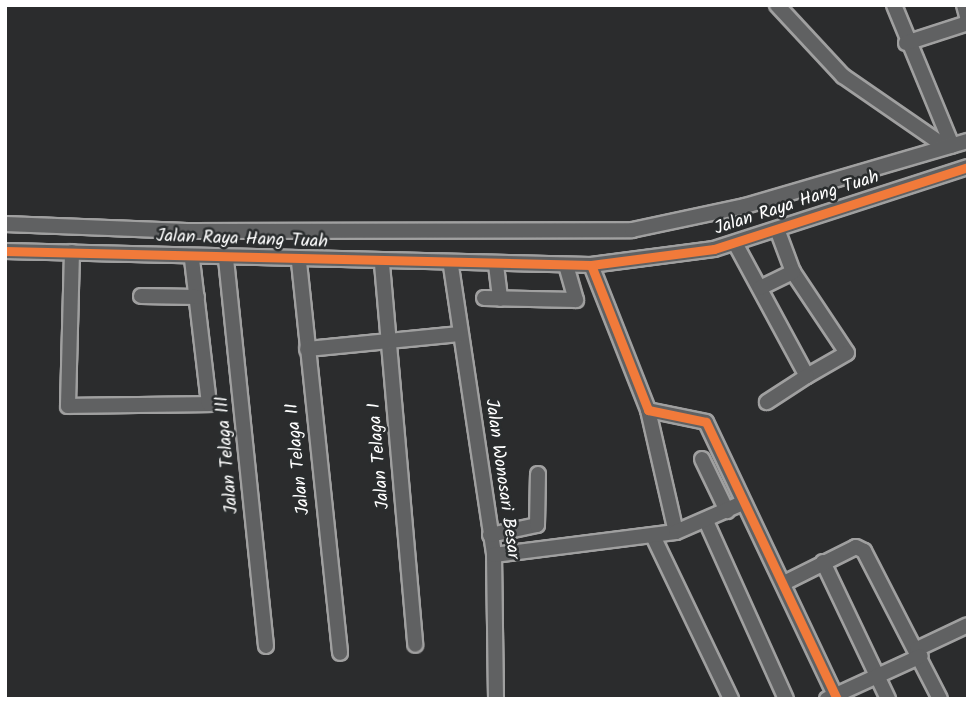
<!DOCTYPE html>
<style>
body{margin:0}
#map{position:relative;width:973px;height:704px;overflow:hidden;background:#2b2c2d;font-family:Kalam,sans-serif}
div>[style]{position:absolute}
.roads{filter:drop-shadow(2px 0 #a0a0a0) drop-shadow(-2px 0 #a0a0a0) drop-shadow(0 2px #a0a0a0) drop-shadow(0 -2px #a0a0a0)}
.minor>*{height:14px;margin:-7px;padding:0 7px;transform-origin:7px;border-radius:7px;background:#606162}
.cycleway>*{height:9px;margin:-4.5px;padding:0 4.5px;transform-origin:4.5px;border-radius:4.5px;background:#f17a3a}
span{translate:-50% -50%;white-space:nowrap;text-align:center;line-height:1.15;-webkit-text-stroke:5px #2a2d2e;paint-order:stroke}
.street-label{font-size:18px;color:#fff}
.frame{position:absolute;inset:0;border:7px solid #fff;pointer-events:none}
</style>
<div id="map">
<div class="roads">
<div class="minor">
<div style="left:777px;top:5px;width:97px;rotate:47.1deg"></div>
<div style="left:843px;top:76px;width:125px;rotate:34.6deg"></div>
<div style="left:894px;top:5px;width:152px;rotate:67.6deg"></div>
<div style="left:964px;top:5px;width:16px;rotate:75deg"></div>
<div style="left:906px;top:43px;width:65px;rotate:-17.9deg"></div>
<div style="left:5px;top:224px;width:182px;rotate:2.2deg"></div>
<div style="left:187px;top:231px;width:445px;rotate:-0.1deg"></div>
<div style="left:632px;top:230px;width:116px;rotate:-12deg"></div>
<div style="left:745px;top:206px;width:232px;rotate:-16.3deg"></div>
<div style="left:777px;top:229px;width:46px;rotate:69.6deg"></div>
<div style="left:793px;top:272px;width:97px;rotate:56.3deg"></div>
<div style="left:847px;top:353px;width:46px;rotate:150.1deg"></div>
<div style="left:735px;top:243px;width:151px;rotate:61.6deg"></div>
<div style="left:807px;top:376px;width:48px;rotate:147deg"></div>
<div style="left:5px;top:251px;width:586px;rotate:1.37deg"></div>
<div style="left:591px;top:265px;width:124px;rotate:-7.4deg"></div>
<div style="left:714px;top:249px;width:267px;rotate:-17.9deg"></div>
<div style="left:72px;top:252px;width:154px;rotate:91.5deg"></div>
<div style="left:68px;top:406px;width:141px;rotate:-0.8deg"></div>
<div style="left:209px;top:404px;width:146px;rotate:-96.7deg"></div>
<div style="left:226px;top:259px;width:389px;rotate:84.1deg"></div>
<div style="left:299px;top:262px;width:393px;rotate:84deg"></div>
<div style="left:382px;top:264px;width:382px;rotate:85deg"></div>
<div style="left:496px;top:265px;width:34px;rotate:83deg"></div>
<div style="left:591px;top:265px;width:156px;rotate:68.5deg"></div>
<div style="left:648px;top:410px;width:59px;rotate:11.7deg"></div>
<div style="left:706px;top:422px;width:306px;rotate:64.7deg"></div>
<div style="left:451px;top:266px;width:292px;rotate:81.5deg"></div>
<div style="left:494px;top:555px;width:144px;rotate:89.2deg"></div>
<div style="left:760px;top:288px;width:37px;rotate:-26deg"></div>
<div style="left:141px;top:296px;width:56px;rotate:1deg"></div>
<div style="left:484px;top:298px;width:92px;rotate:1.2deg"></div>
<div style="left:576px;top:300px;width:35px;rotate:-106deg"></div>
<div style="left:307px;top:349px;width:154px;rotate:-5.6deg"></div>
<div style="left:648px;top:410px;width:125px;rotate:77.1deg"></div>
<div style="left:702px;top:459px;width:58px;rotate:64.3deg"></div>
<div style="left:706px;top:521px;width:195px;rotate:65.8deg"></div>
<div style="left:490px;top:535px;width:48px;rotate:-12deg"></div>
<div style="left:537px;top:525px;width:51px;rotate:-88.9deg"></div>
<div style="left:653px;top:536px;width:181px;rotate:64.4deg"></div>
<div style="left:494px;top:555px;width:183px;rotate:-7.2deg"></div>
<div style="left:676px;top:532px;width:70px;rotate:-23.6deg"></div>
<div style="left:823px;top:562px;width:152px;rotate:64.6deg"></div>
<div style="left:784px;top:583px;width:80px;rotate:-26.6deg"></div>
<div style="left:856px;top:547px;width:9px;rotate:27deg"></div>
<div style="left:864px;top:551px;width:166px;rotate:62.8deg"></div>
<div style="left:917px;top:649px;width:56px;rotate:-25.2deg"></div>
<div style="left:827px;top:699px;width:103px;rotate:-24.6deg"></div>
</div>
</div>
<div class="cycleway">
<div style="left:5px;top:251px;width:586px;rotate:1.37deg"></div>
<div style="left:591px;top:265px;width:124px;rotate:-7.4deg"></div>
<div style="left:714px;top:249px;width:267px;rotate:-17.9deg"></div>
<div style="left:591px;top:265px;width:156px;rotate:68.5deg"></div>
<div style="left:648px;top:410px;width:59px;rotate:11.7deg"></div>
<div style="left:706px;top:422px;width:306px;rotate:64.7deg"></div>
</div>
<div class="street-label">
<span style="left:797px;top:204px;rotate:-18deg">Jalan Raya Hang Tuah</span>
<span style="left:242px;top:240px;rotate:2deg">Jalan Raya Hang Tuah</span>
<span style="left:228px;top:455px;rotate:-95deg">Jalan Telaga III</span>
<span style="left:380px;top:456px;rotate:-95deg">Jalan Telaga I</span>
<span style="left:299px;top:459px;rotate:-96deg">Jalan Telaga II</span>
<span style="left:501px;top:479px;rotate:82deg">Jalan Wonosari Besar</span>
</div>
<div class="frame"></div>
</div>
